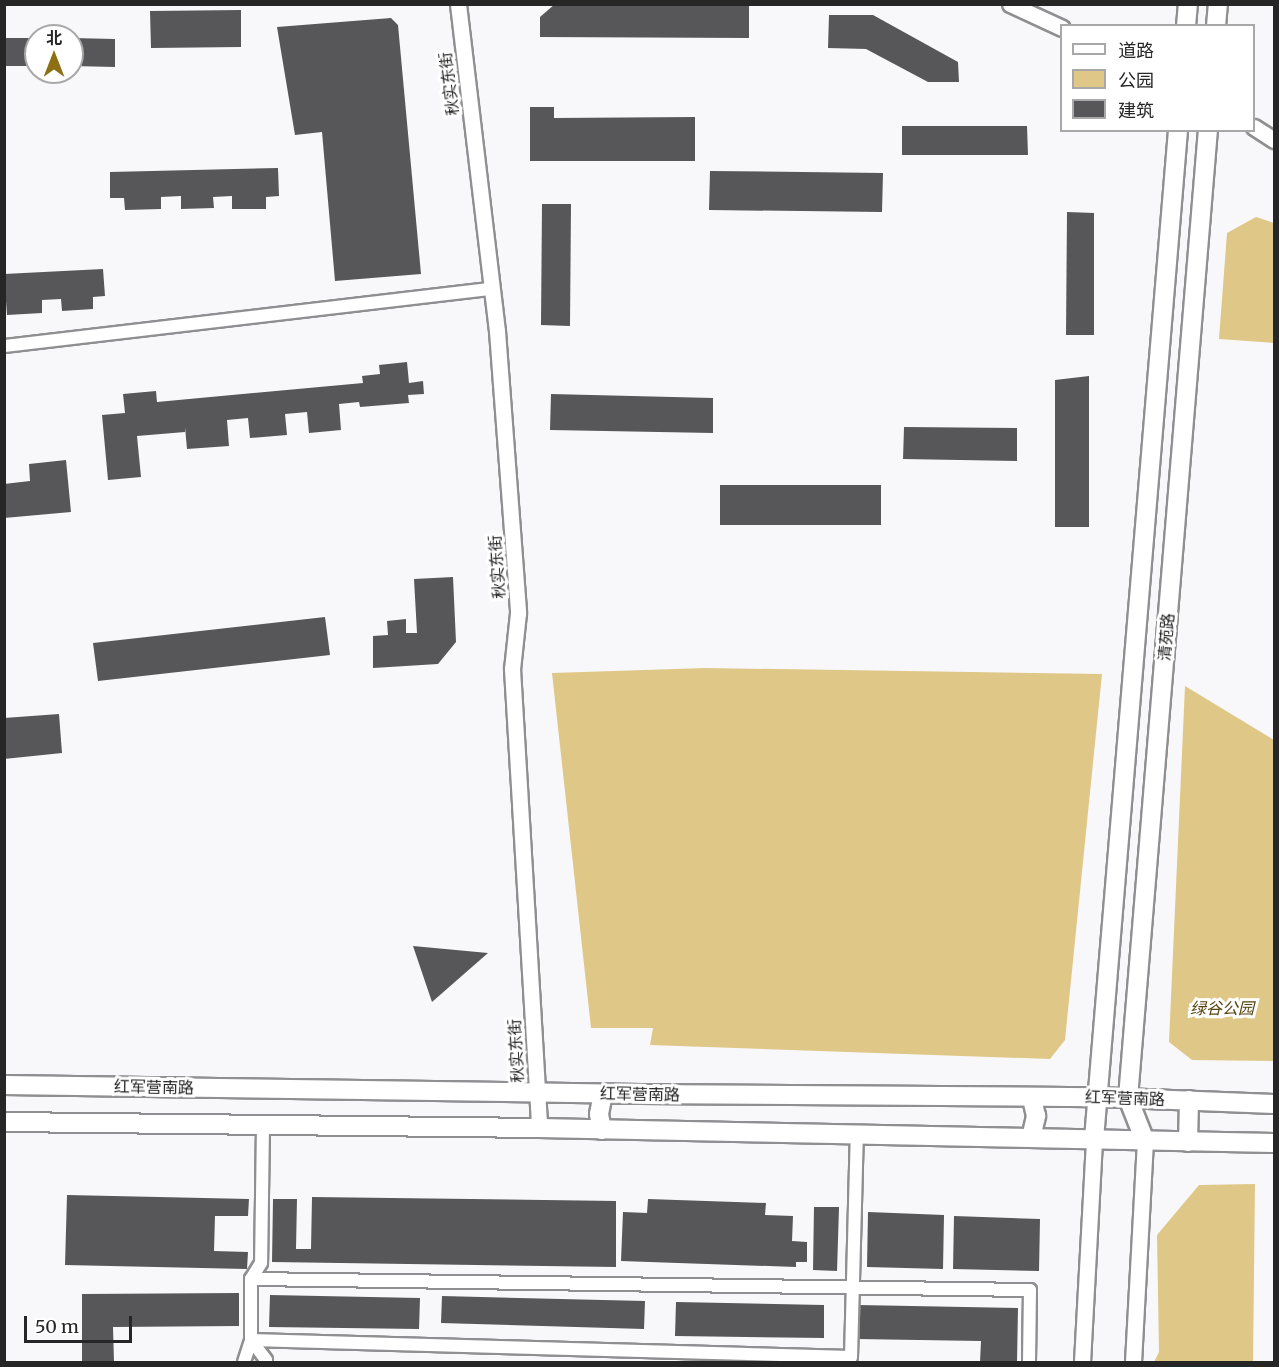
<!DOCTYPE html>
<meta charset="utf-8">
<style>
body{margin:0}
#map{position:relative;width:1279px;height:1367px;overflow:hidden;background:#f8f8fb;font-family:Merriweather,"Noto Sans SC",serif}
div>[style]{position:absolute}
.green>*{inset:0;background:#dfc787}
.building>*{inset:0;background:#57575a}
.roads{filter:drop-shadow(2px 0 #8f8f92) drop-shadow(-2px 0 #8f8f92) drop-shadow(0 2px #8f8f92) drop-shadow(0 -2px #8f8f92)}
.minor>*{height:12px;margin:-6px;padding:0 6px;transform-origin:6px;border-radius:6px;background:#fff}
.tertiary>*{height:15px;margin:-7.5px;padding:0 7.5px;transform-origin:7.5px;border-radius:7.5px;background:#fff}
.secondary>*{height:18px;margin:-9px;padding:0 9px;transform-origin:9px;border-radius:9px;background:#fff}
span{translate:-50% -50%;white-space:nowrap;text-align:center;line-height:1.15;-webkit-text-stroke:6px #fff;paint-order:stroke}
.street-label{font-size:16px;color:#262627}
.park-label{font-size:16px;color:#574510;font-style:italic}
.frame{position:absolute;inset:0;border:6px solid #262627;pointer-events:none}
.legend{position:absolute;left:1060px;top:24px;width:195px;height:108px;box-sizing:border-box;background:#fff;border:2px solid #a8a8a9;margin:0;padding:8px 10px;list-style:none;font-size:18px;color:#262627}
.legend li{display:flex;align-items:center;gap:12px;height:30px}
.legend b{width:30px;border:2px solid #a8a8a9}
.north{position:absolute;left:24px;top:24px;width:60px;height:60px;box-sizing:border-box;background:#fff;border:2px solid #a8a8a9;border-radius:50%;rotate:0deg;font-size:16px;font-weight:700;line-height:24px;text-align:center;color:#262627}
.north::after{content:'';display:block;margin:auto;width:21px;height:27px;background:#8d7014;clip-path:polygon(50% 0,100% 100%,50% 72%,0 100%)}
.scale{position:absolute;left:24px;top:1316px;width:108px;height:27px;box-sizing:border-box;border:3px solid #262627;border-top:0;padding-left:8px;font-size:18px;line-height:21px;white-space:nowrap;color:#262627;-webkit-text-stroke:4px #fff;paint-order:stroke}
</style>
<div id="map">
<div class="green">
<div style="clip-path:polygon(1256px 217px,1274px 223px,1274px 343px,1219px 339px,1227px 233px)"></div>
<div style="clip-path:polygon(706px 668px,1102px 674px,1065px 1040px,1050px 1059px,650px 1045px,653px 1028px,591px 1028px,552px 673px)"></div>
<div style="clip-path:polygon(1185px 686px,1274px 740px,1274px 1061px,1192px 1060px,1169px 1042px)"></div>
<div style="clip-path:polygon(1255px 1184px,1253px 1362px,1154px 1362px,1159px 1352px,1157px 1235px,1199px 1185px)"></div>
</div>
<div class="building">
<div style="clip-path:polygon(555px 4px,749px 4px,749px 38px,540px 37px,540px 17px)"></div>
<div style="clip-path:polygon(241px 10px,241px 47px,151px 48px,150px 11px)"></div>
<div style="clip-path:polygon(829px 15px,873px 15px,958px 62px,959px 82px,928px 82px,866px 49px,828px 48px)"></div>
<div style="clip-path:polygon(391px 18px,398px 25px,421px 274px,335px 281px,322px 132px,295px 135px,277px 27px)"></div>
<div style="clip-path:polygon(4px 38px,36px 38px,36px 66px,4px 66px)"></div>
<div style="clip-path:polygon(72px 38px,115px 39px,115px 67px,72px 66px)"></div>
<div style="clip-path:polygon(530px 107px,554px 107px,554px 118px,695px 117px,695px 161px,530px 161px)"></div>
<div style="clip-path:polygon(902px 126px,1027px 126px,1028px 155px,902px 155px)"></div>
<div style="clip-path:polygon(278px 168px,279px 196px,266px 197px,266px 209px,232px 209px,232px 196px,213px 197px,214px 208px,181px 209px,181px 196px,161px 197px,161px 209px,125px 210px,124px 198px,110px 198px,110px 172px)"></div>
<div style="clip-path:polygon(710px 171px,883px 173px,882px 212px,709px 210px)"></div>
<div style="clip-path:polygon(542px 204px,571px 204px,570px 326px,541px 325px)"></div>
<div style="clip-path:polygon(1067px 212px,1094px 213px,1094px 335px,1066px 335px)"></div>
<div style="clip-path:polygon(103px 269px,105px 296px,93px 297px,93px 309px,62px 311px,61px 299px,42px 300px,42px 313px,7px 315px,4px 274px)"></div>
<div style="clip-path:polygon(407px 362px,409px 383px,423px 381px,424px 394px,408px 395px,409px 403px,360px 407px,359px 402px,339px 404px,341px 430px,309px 433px,307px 412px,285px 414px,287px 435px,250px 438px,248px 418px,227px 420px,229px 446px,187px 449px,185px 427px,185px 432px,137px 436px,141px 477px,108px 480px,102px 415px,125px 413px,123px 394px,156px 391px,157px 402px,363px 383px,362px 376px,380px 374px,379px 365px)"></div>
<div style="clip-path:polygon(1089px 376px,1089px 527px,1055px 527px,1055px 380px)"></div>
<div style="clip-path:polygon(551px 394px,713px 398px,713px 433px,550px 430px)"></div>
<div style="clip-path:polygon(904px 427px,1017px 428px,1017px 461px,903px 459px)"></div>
<div style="clip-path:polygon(66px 460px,71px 512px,4px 518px,4px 484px,30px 481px,29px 464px)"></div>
<div style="clip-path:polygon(720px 485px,881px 485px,881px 525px,720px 525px)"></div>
<div style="clip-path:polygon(453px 577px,456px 642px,438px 664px,373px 668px,373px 636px,388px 635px,387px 621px,406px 619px,406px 633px,417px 633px,414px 579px)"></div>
<div style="clip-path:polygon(325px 617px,330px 655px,98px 681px,93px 643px)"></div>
<div style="clip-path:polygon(59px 714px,62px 753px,4px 759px,4px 718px)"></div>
<div style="clip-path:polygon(413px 946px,488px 953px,432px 1002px)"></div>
<div style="clip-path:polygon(67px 1195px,249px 1199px,248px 1216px,215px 1216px,214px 1251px,248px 1252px,247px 1269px,65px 1265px)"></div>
<div style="clip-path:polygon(312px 1197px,616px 1201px,616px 1267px,272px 1262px,273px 1199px,297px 1199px,296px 1249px,311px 1249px)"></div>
<div style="clip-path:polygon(648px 1199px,766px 1203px,765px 1215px,793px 1216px,792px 1241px,807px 1242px,807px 1262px,796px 1262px,796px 1267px,621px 1261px,623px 1212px,647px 1213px)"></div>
<div style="clip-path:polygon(814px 1207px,839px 1207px,837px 1271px,813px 1270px)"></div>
<div style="clip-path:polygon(868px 1212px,944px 1215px,943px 1269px,867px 1267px)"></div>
<div style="clip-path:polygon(954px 1216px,1040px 1219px,1039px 1271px,953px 1269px)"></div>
<div style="clip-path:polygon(239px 1293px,239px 1326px,113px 1327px,114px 1362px,82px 1362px,82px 1294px)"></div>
<div style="clip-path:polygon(270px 1295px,420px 1298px,419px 1329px,269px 1327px)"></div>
<div style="clip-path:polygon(442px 1296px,645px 1301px,644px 1329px,441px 1323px)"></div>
<div style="clip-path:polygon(676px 1302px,824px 1305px,824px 1338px,675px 1336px)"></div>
<div style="clip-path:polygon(858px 1305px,1018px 1308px,1017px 1362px,980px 1362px,981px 1341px,857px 1339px)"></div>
</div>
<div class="roads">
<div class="minor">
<div style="left:4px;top:346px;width:491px;rotate:-6.7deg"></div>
<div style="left:263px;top:1125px;width:138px;rotate:90.8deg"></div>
<div style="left:261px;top:1263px;width:19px;rotate:122deg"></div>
<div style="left:251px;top:1279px;width:61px;rotate:90deg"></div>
<div style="left:251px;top:1340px;width:600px;rotate:1.62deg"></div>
<div style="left:851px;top:1357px;width:222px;rotate:-88.5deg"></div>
<div style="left:251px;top:1279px;width:779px;rotate:0.81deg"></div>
<div style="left:1030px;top:1290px;width:72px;rotate:90.8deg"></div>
<div style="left:251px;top:1340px;width:25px;rotate:53deg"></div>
<div style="left:266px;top:1360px;width:2px;rotate:117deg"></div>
<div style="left:244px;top:1362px;width:23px;rotate:-72deg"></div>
</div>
<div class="tertiary">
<div style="left:458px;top:4px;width:329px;rotate:83.2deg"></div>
<div style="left:497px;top:331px;width:283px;rotate:85.7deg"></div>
<div style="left:518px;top:613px;width:56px;rotate:96.1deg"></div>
<div style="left:512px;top:669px;width:460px;rotate:86.6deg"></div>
<div style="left:1010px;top:4px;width:57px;rotate:24.8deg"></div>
<div style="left:1254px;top:127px;width:24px;rotate:33deg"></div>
<div style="left:1082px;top:1362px;width:223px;rotate:-86.9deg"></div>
<div style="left:1133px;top:1362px;width:221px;rotate:-86.9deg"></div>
</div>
<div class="secondary">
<div style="left:1186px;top:26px;width:22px;rotate:-85deg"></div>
<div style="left:1216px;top:26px;width:22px;rotate:-85deg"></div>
<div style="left:4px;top:1085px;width:637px;rotate:0.81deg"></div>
<div style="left:641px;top:1094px;width:456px;rotate:0.4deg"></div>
<div style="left:1097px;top:1097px;width:177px;rotate:2.3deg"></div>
<div style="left:4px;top:1122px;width:535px;rotate:0.64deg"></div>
<div style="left:539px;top:1128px;width:735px;rotate:1.17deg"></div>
<div style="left:602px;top:1130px;width:16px;rotate:-101deg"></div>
<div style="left:599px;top:1114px;width:20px;rotate:-79deg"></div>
<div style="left:1031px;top:1138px;width:23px;rotate:-77deg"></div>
<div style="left:1036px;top:1116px;width:18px;rotate:-103deg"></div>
<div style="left:1094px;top:1139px;width:1012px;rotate:-85.24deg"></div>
<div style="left:1145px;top:1141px;width:46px;rotate:-111.6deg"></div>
<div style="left:1128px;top:1098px;width:971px;rotate:-85.28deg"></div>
<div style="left:1188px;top:1142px;width:42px;rotate:-88.6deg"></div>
</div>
</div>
<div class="street-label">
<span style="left:449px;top:84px;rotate:-97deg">秋实东街</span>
<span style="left:497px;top:567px;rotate:-94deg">秋实东街</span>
<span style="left:1166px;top:637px;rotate:-85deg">清苑路</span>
<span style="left:516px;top:1051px;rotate:-93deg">秋实东街</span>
<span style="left:154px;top:1087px;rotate:1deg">红军营南路</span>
<span style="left:640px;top:1094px;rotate:1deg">红军营南路</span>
<span style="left:1125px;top:1098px;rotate:2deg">红军营南路</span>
</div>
<div class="park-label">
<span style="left:1222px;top:1008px">绿谷公园</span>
</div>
<div class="frame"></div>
<ul class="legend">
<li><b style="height:8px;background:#fff"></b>道路</li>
<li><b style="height:16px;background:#dfc787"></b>公园</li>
<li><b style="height:16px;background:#57575a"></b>建筑</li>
</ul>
<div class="north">北</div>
<div class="scale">50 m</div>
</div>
